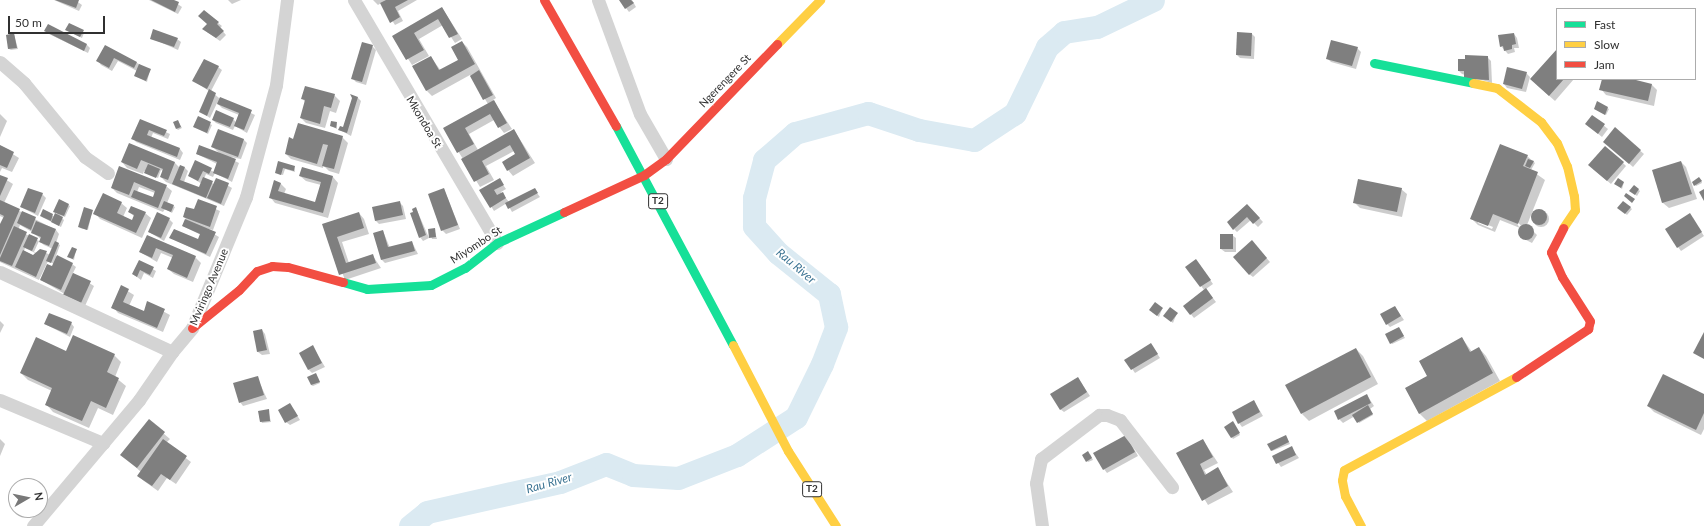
<!DOCTYPE html>
<style>
body{margin:0}
#map{position:relative;width:1704px;height:526px;overflow:hidden;background:#fff;font-family:Lato,sans-serif}
div>[style]{position:absolute}
.shadow>*{inset:0;background:#0003}
.round{border-radius:50%}
.river>*{height:23px;margin:-11.5px;padding:0 11.5px;transform-origin:11.5px;border-radius:11.5px;background:#dbeaf2}
.building>*{inset:0;background:#7f7f7f}
.street>*{height:13px;margin:-6.5px;padding:0 6.5px;transform-origin:6.5px;border-radius:6.5px;background:#d4d4d4}
.fast>*{height:9px;margin:-4.5px;padding:0 4.5px;transform-origin:4.5px;border-radius:4.5px;background:#16e098}
.slow>*{height:9px;margin:-4.5px;padding:0 4.5px;transform-origin:4.5px;border-radius:4.5px;background:#ffcf43}
.jam>*{height:9px;margin:-4.5px;padding:0 4.5px;transform-origin:4.5px;border-radius:4.5px;background:#f24e42}
span{translate:-50% -50%;white-space:nowrap;text-align:center;line-height:1.15;-webkit-text-stroke:4px #fff;paint-order:stroke}
.shield-label span{padding:1px 3px;background:#fff;border:1px solid;border-radius:3px;-webkit-text-stroke-width:0}
.shield-label{font-size:10px;color:#303030;font-weight:700}
.street-label{font-size:11px;color:#303030}
.water-label{font-size:12px;color:#3d7594;font-style:italic}
.legend{position:absolute;left:1556px;top:8px;width:140px;height:72px;box-sizing:border-box;background:#fff;border:1px solid #acacac;margin:0;padding:5px 7px;list-style:none;font-size:12px;color:#303030}
.legend li{display:flex;align-items:center;gap:8px;height:20px}
.legend b{width:20px;border:1px solid #acacac}
.north{position:absolute;left:8px;top:478px;width:40px;height:40px;box-sizing:border-box;background:#fff;border:1px solid #acacac;border-radius:50%;rotate:81deg;font-size:11px;font-weight:700;line-height:16px;text-align:center;color:#303030}
.north::after{content:'';display:block;margin:auto;width:14px;height:18px;background:#787878;clip-path:polygon(50% 0,100% 100%,50% 72%,0 100%)}
.scale{position:absolute;left:8px;top:16px;width:97px;height:18px;box-sizing:border-box;border:2px solid #303030;border-top:0;padding-left:5px;font-size:12px;line-height:14px;white-space:nowrap;color:#303030;-webkit-text-stroke:3px #fff;paint-order:stroke}
</style>
<div id="map">
<div class="shadow">
<div style="clip-path:polygon(54px 0,75px 0,82px 5px,79px 11px)"></div>
<div style="clip-path:polygon(149px 0,172px 0,182px 7px,178px 14px)"></div>
<div style="clip-path:polygon(228px 0,241px 0,232px 4px)"></div>
<div style="clip-path:polygon(373px 0,417px 0,398px 11px,403px 21px,395px 25px,381px 3px,378px 5px)"></div>
<div style="clip-path:polygon(620px 0,632px 0,636px 7px,629px 12px)"></div>
<div style="clip-path:polygon(442px 8px,462px 39px,455px 43px,443px 25px,419px 39px,429px 56px,412px 65px,394px 37px)"></div>
<div style="clip-path:polygon(204px 12px,222px 26px,220px 28px,226px 35px,220px 41px,207px 32px,208px 24px)"></div>
<div style="clip-path:polygon(48px 25px,87px 45px,90px 48px,88px 53px,49px 34px,46px 31px)"></div>
<div style="clip-path:polygon(68px 31px,83px 31px,84px 33px,82px 38px)"></div>
<div style="clip-path:polygon(14px 34px,18px 49px,11px 50px,9px 49px)"></div>
<div style="clip-path:polygon(1252px 34px,1255px 37px,1254px 59px,1240px 58px,1237px 55px)"></div>
<div style="clip-path:polygon(1514px 34px,1517px 38px,1519px 48px,1514px 48px,1515px 52px,1508px 54px,1501px 46px)"></div>
<div style="clip-path:polygon(151px 38px,177px 39px,181px 42px,178px 50px)"></div>
<div style="clip-path:polygon(462px 42px,467px 47px,496px 98px,493px 100px,512px 129px,504px 133px,494px 120px,469px 134px,478px 150px,514px 130px,535px 163px,513px 176px,508px 170px,516px 155px,514px 151px,486px 166px,494px 180px,480px 187px,444px 128px,488px 104px,470px 75px,432px 96px,427px 91px,431px 57px,441px 71px,460px 61px)"></div>
<div style="clip-path:polygon(106px 46px,150px 70px,147px 82px,137px 77px,137px 71px,118px 61px,112px 71px,101px 65px,98px 61px)"></div>
<div style="clip-path:polygon(372px 46px,376px 50px,366px 85px,356px 82px,352px 78px)"></div>
<div style="clip-path:polygon(1357px 48px,1361px 52px,1356px 69px,1331px 62px,1327px 58px)"></div>
<div style="clip-path:polygon(1557px 52px,1557px 79px,1574px 79px,1555px 101px,1537px 85px)"></div>
<div style="clip-path:polygon(1487px 57px,1491px 61px,1492px 83px,1462px 74px,1459px 71px)"></div>
<div style="clip-path:polygon(218px 67px,222px 70px,211px 91px,219px 98px,255px 115px,247px 133px,235px 126px,233px 130px,216px 123px,213px 120px,233px 119px,236px 122px,239px 115px,222px 108px,217px 103px,210px 118px,201px 112px,209px 91px,194px 81px)"></div>
<div style="clip-path:polygon(1526px 73px,1530px 77px,1526px 92px,1507px 88px,1504px 84px)"></div>
<div style="clip-path:polygon(1603px 79px,1628px 79px,1652px 85px,1657px 90px,1654px 106px,1606px 95px,1601px 89px)"></div>
<div style="clip-path:polygon(334px 95px,340px 101px,336px 113px,330px 111px,325px 128px,306px 123px,301px 118px,305px 102px,302px 98px)"></div>
<div style="clip-path:polygon(357px 97px,361px 101px,351px 136px,340px 130px,344px 128px)"></div>
<div style="clip-path:polygon(1598px 103px,1609px 109px,1606px 115px,1595px 109px)"></div>
<div style="clip-path:polygon(0 114px,7px 121px,0 137px)"></div>
<div style="clip-path:polygon(1592px 116px,1608px 129px,1602px 137px,1586px 124px)"></div>
<div style="clip-path:polygon(198px 118px,212px 125px,208px 134px,194px 127px)"></div>
<div style="clip-path:polygon(140px 120px,170px 134px,168px 139px,153px 133px,151px 138px,180px 149px,183px 153px,180px 160px,136px 142px,133px 138px)"></div>
<div style="clip-path:polygon(178px 121px,182px 128px,178px 130px,177px 129px)"></div>
<div style="clip-path:polygon(337px 123px,337px 129px,331px 126px)"></div>
<div style="clip-path:polygon(1615px 129px,1644px 154px,1633px 167px,1608px 145px)"></div>
<div style="clip-path:polygon(342px 137px,348px 143px,339px 174px,329px 171px,323px 165px,323px 168px,291px 159px,286px 154px,294px 140px)"></div>
<div style="clip-path:polygon(243px 139px,247px 143px,241px 159px,225px 156px,239px 163px,232px 182px,215px 173px,213px 177px,206px 174px,204px 179px,214px 184px,217px 179px,232px 188px,224px 206px,166px 182px,161px 177px,163px 171px,161px 170px,158px 178px,144px 171px,143px 174px,127px 168px,122px 162px,130px 144px,175px 163px,180px 168px,185px 168px,188px 171px,184px 182px,200px 189px,202px 184px,189px 176px,195px 162px,214px 172px,217px 164px,197px 154px,219px 153px,213px 147px)"></div>
<div style="clip-path:polygon(0 146px,19px 158px,12px 172px,2px 168px,0 172px)"></div>
<div style="clip-path:polygon(evenodd,1527px 156px,1535px 163px,1531px 170px,1545px 180px,1527px 225px,1537px 235px,1532px 243px,1522px 238px,1518px 233px,1520px 228px,1500px 220px,1495px 232px,1478px 225px,1471px 218px,1527px 156px,1515px 219px,1522px 227px,1519px 227px,1515px 219px,1527px 156px,1478px 221px,1493px 227px,1492px 229px,1478px 223px,1478px 221px)"></div>
<div style="clip-path:polygon(279px 162px,294px 167px,295px 172px,285px 169px,283px 175px,278px 174px)"></div>
<div style="clip-path:polygon(1681px 162px,1686px 167px,1697px 199px,1669px 208px,1663px 203px,1653px 171px)"></div>
<div style="clip-path:polygon(1623px 163px,1626px 166px,1611px 184px,1593px 169px)"></div>
<div style="clip-path:polygon(evenodd,120px 167px,166px 186px,172px 191px,167px 203px,175px 207px,172px 213px,165px 209px,163px 212px,117px 193px,112px 188px,120px 167px,139px 187px,155px 193px,153px 198px,137px 192px,139px 187px)"></div>
<div style="clip-path:polygon(302px 169px,333px 177px,338px 183px,328px 218px,275px 203px,270px 197px,280px 183px,286px 189px,284px 194px,316px 203px,321px 185px,306px 181px,300px 176px)"></div>
<div style="clip-path:polygon(evenodd,0 176px,13px 184px,4px 203px,56px 230px,59px 234px,56px 243px,60px 245px,56px 256px,72px 264px,76px 267px,73px 273px,94px 286px,85px 306px,41px 280px,54px 264px,48px 261px,39px 280px,0 262px,0 227px,4px 218px,0 216px,0 176px,20px 225px,32px 232px,41px 239px,40px 242px,44px 245px,53px 249px,50px 255px,41px 250px,39px 254px,34px 252px,39px 241px,18px 230px,20px 225px,0 176px,25px 248px,35px 253px,34px 256px,24px 251px,25px 248px)"></div>
<div style="clip-path:polygon(499px 179px,506px 189px,501px 192px,509px 202px,534px 189px,540px 197px,512px 212px,507px 203px,494px 211px,481px 190px)"></div>
<div style="clip-path:polygon(1701px 180px,1702px 183px,1696px 186px,1695px 185px)"></div>
<div style="clip-path:polygon(1624px 182px,1622px 189px,1617px 185px)"></div>
<div style="clip-path:polygon(1634px 186px,1640px 191px,1637px 196px,1632px 192px)"></div>
<div style="clip-path:polygon(444px 189px,460px 229px,446px 234px,442px 230px)"></div>
<div style="clip-path:polygon(1401px 189px,1407px 194px,1402px 217px,1360px 208px,1355px 203px)"></div>
<div style="clip-path:polygon(42px 194px,46px 198px,38px 216px,21px 207px)"></div>
<div style="clip-path:polygon(59px 200px,70px 206px,65px 217px,59px 215px,64px 220px,61px 227px,42px 217px,43px 211px,55px 217px,59px 216px,55px 211px)"></div>
<div style="clip-path:polygon(198px 201px,220px 211px,213px 230px,204px 228px,219px 237px,210px 257px,171px 238px,198px 241px,201px 235px,183px 226px,186px 219px,184px 217px,195px 211px)"></div>
<div style="clip-path:polygon(399px 202px,403px 206px,406px 219px,379px 224px,376px 221px,373px 208px)"></div>
<div style="clip-path:polygon(1623px 202px,1632px 209px,1627px 215px,1619px 208px)"></div>
<div style="clip-path:polygon(121px 203px,127px 208px,123px 217px,133px 221px,135px 217px,129px 212px,145px 213px,151px 218px,142px 238px,100px 219px,95px 213px)"></div>
<div style="clip-path:polygon(416px 208px,429px 238px,423px 241px,420px 237px)"></div>
<div style="clip-path:polygon(1250px 208px,1263px 222px,1258px 227px,1251px 220px,1237px 232px,1234px 229px)"></div>
<div class="round" style="left:1533px;top:211px;width:16px;height:16px"></div>
<div style="clip-path:polygon(92px 211px,88px 230px,80px 228px)"></div>
<div style="clip-path:polygon(359px 213px,364px 219px,369px 234px,342px 242px,349px 263px,373px 256px,381px 268px,345px 280px,324px 225px)"></div>
<div style="clip-path:polygon(1690px 215px,1704px 236px,1681px 251px,1678px 247px)"></div>
<div style="clip-path:polygon(169px 219px,173px 223px,164px 241px,149px 232px)"></div>
<div style="clip-path:polygon(434px 229px,437px 239px,432px 239px,429px 230px)"></div>
<div style="clip-path:polygon(383px 231px,390px 248px,412px 242px,418px 254px,385px 263px,382px 260px)"></div>
<div style="clip-path:polygon(1232px 235px,1236px 238px,1236px 252px,1225px 252px,1221px 249px)"></div>
<div style="clip-path:polygon(147px 236px,195px 257px,201px 263px,193px 282px,174px 274px,168px 269px,173px 258px,161px 253px,157px 262px,140px 252px)"></div>
<div style="clip-path:polygon(1255px 245px,1270px 262px,1253px 277px,1249px 274px)"></div>
<div style="clip-path:polygon(76px 250px,74px 260px,70px 258px,69px 257px)"></div>
<div style="clip-path:polygon(139px 261px,156px 271px,153px 278px,144px 273px,141px 280px,133px 274px)"></div>
<div style="clip-path:polygon(1199px 264px,1213px 284px,1206px 289px,1216px 302px,1194px 318px,1184px 306px,1204px 290px,1187px 267px)"></div>
<div style="clip-path:polygon(121px 287px,134px 295px,129px 306px,144px 312px,148px 303px,170px 315px,163px 332px,118px 313px,113px 307px)"></div>
<div style="clip-path:polygon(1395px 307px,1404px 320px,1390px 327px,1387px 324px)"></div>
<div style="clip-path:polygon(1162px 309px,1159px 317px,1152px 312px)"></div>
<div style="clip-path:polygon(1177px 313px,1173px 323px,1166px 317px)"></div>
<div style="clip-path:polygon(0 321px,4px 325px,0 333px)"></div>
<div style="clip-path:polygon(71px 323px,74px 327px,70px 337px,45px 324px)"></div>
<div style="clip-path:polygon(1399px 328px,1405px 338px,1392px 344px,1391px 343px)"></div>
<div style="clip-path:polygon(262px 330px,265px 334px,270px 354px,262px 355px,258px 352px,254px 332px)"></div>
<div style="clip-path:polygon(1462px 338px,1472px 352px,1479px 348px,1486px 356px,1500px 381px,1427px 421px,1420px 414px,1406px 389px,1429px 376px)"></div>
<div style="clip-path:polygon(1151px 344px,1160px 358px,1135px 373px,1126px 360px)"></div>
<div style="clip-path:polygon(313px 347px,325px 367px,312px 373px,309px 370px)"></div>
<div style="clip-path:polygon(1356px 349px,1363px 356px,1378px 384px,1309px 421px,1302px 414px)"></div>
<div style="clip-path:polygon(67px 352px,114px 355px,121px 362px,115px 377px,126px 386px,113px 415px,98px 408px,89px 428px,53px 412px,46px 404px,52px 391px,28px 380px,21px 373px)"></div>
<div style="clip-path:polygon(316px 374px,320px 383px,313px 386px,311px 385px)"></div>
<div style="clip-path:polygon(257px 377px,267px 399px,243px 406px,240px 402px)"></div>
<div style="clip-path:polygon(1078px 378px,1090px 396px,1064px 412px,1060px 409px)"></div>
<div style="clip-path:polygon(1367px 395px,1374px 406px,1370px 409px,1373px 415px,1359px 423px,1355px 416px,1343px 423px,1339px 419px)"></div>
<div style="clip-path:polygon(1704px 395px,1704px 429px,1701px 435px,1654px 412px,1648px 406px)"></div>
<div style="clip-path:polygon(1254px 401px,1263px 416px,1242px 427px,1239px 423px)"></div>
<div style="clip-path:polygon(290px 404px,300px 420px,290px 425px,286px 422px)"></div>
<div style="clip-path:polygon(268px 410px,271px 422px,262px 423px,261px 421px)"></div>
<div style="clip-path:polygon(149px 421px,170px 439px,166px 443px,191px 462px,176px 484px,167px 478px,158px 491px,144px 481px,138px 476px,141px 472px,122px 455px)"></div>
<div style="clip-path:polygon(1234px 424px,1240px 435px,1233px 439px,1225px 427px)"></div>
<div style="clip-path:polygon(1287px 438px,1290px 444px,1272px 451px,1269px 445px)"></div>
<div style="clip-path:polygon(0 439px,5px 444px,0 456px)"></div>
<div style="clip-path:polygon(1129px 440px,1138px 456px,1107px 473px,1104px 469px)"></div>
<div style="clip-path:polygon(1203px 440px,1218px 463px,1204px 470px,1207px 475px,1218px 469px,1233px 492px,1208px 505px,1177px 454px)"></div>
<div style="clip-path:polygon(1291px 447px,1299px 458px,1281px 467px,1273px 456px)"></div>
<div style="clip-path:polygon(1090px 454px,1093px 460px,1088px 462px,1087px 461px)"></div>
</div>
<div class="river">
<div style="left:410px;top:526px;width:22px;rotate:-39deg"></div>
<div style="left:427px;top:512px;width:136px;rotate:-12.7deg"></div>
<div style="left:560px;top:482px;width:49px;rotate:-21.4deg"></div>
<div style="left:606px;top:464px;width:29px;rotate:22deg"></div>
<div style="left:633px;top:475px;width:45px;rotate:3.8deg"></div>
<div style="left:678px;top:478px;width:63px;rotate:-21.3deg"></div>
<div style="left:737px;top:455px;width:70px;rotate:-32.8deg"></div>
<div style="left:796px;top:417px;width:59px;rotate:-63.9deg"></div>
<div style="left:822px;top:364px;width:40px;rotate:-69deg"></div>
<div style="left:836px;top:327px;width:34px;rotate:-102deg"></div>
<div style="left:829px;top:294px;width:65px;rotate:-141.2deg"></div>
<div style="left:778px;top:253px;width:36px;rotate:-132deg"></div>
<div style="left:754px;top:226px;width:28px;rotate:-90deg"></div>
<div style="left:754px;top:198px;width:39px;rotate:-75deg"></div>
<div style="left:764px;top:160px;width:41px;rotate:-41.1deg"></div>
<div style="left:795px;top:133px;width:76px;rotate:-15.3deg"></div>
<div style="left:868px;top:113px;width:54px;rotate:18.4deg"></div>
<div style="left:919px;top:130px;width:56px;rotate:10.3deg"></div>
<div style="left:974px;top:140px;width:49px;rotate:-33.4deg"></div>
<div style="left:1015px;top:113px;width:73px;rotate:-64.1deg"></div>
<div style="left:1047px;top:47px;width:23px;rotate:-41deg"></div>
<div style="left:1064px;top:32px;width:33px;rotate:-9deg"></div>
<div style="left:1097px;top:27px;width:62px;rotate:-25.7deg"></div>
</div>
<div class="building">
<div style="clip-path:polygon(55px 0,79px 0,76px 8px)"></div>
<div style="clip-path:polygon(151px 0,174px 0,179px 2px,175px 12px)"></div>
<div style="clip-path:polygon(386px 0,408px 0,395px 7px,400px 17px,390px 23px,380px 3px)"></div>
<div style="clip-path:polygon(619px 0,631px 0,634px 3px,625px 9px)"></div>
<div style="clip-path:polygon(442px 7px,458px 34px,449px 38px,438px 19px,414px 33px,424px 50px,406px 60px,392px 36px)"></div>
<div style="clip-path:polygon(204px 10px,219px 22px,217px 24px,224px 31px,216px 38px,202px 29px,207px 24px,198px 16px)"></div>
<div style="clip-path:polygon(69px 23px,84px 30px,80px 37px,65px 30px)"></div>
<div style="clip-path:polygon(48px 24px,87px 44px,84px 51px,44px 31px)"></div>
<div style="clip-path:polygon(153px 29px,178px 38px,174px 47px,150px 39px)"></div>
<div style="clip-path:polygon(1237px 32px,1252px 33px,1251px 56px,1236px 55px)"></div>
<div style="clip-path:polygon(14px 33px,17px 48px,8px 49px,6px 35px)"></div>
<div style="clip-path:polygon(1514px 33px,1516px 44px,1512px 45px,1512px 49px,1504px 51px,1503px 46px,1500px 47px,1498px 35px)"></div>
<div style="clip-path:polygon(1331px 40px,1358px 47px,1352px 66px,1326px 59px)"></div>
<div style="clip-path:polygon(462px 41px,475px 64px,426px 91px,412px 66px,431px 56px,439px 70px,458px 60px,451px 47px)"></div>
<div style="clip-path:polygon(362px 42px,373px 45px,362px 82px,351px 79px)"></div>
<div style="clip-path:polygon(105px 45px,137px 62px,134px 68px,114px 58px,109px 68px,96px 61px)"></div>
<div style="clip-path:polygon(1557px 49px,1557px 79px,1564px 79px,1549px 96px,1530px 79px)"></div>
<div style="clip-path:polygon(1465px 55px,1488px 56px,1489px 80px,1464px 79px,1464px 71px,1458px 71px,1458px 59px,1465px 59px)"></div>
<div style="clip-path:polygon(204px 59px,219px 66px,207px 89px,192px 81px)"></div>
<div style="clip-path:polygon(139px 64px,151px 69px,146px 81px,134px 76px)"></div>
<div style="clip-path:polygon(1507px 67px,1527px 72px,1522px 89px,1503px 84px)"></div>
<div style="clip-path:polygon(479px 70px,493px 95px,483px 100px,470px 76px)"></div>
<div style="clip-path:polygon(1602px 79px,1632px 79px,1652px 84px,1648px 101px,1599px 90px)"></div>
<div style="clip-path:polygon(305px 86px,335px 94px,331px 108px,324px 106px,320px 124px,300px 118px,305px 100px,301px 99px)"></div>
<div style="clip-path:polygon(209px 89px,216px 93px,207px 116px,199px 112px)"></div>
<div style="clip-path:polygon(350px 94px,358px 97px,347px 133px,338px 130px,340px 126px,343px 127px,352px 98px)"></div>
<div style="clip-path:polygon(220px 97px,252px 110px,244px 130px,234px 126px,239px 113px,217px 104px)"></div>
<div style="clip-path:polygon(494px 100px,507px 123px,498px 128px,490px 114px,465px 128px,474px 144px,457px 153px,443px 128px)"></div>
<div style="clip-path:polygon(1597px 101px,1608px 107px,1605px 115px,1594px 109px)"></div>
<div style="clip-path:polygon(216px 110px,234px 118px,230px 127px,212px 120px)"></div>
<div style="clip-path:polygon(1592px 115px,1605px 124px,1598px 134px,1585px 124px)"></div>
<div style="clip-path:polygon(198px 116px,211px 122px,207px 133px,193px 127px)"></div>
<div style="clip-path:polygon(140px 119px,167px 130px,164px 136px,149px 130px,147px 135px,180px 148px,177px 157px,131px 139px)"></div>
<div style="clip-path:polygon(178px 120px,181px 127px,176px 129px,173px 122px)"></div>
<div style="clip-path:polygon(331px 121px,337px 122px,336px 128px,330px 126px)"></div>
<div style="clip-path:polygon(298px 123px,343px 136px,334px 169px,322px 166px,328px 145px,323px 144px,317px 164px,285px 154px,289px 137px,293px 139px)"></div>
<div style="clip-path:polygon(1615px 127px,1641px 150px,1629px 164px,1603px 142px)"></div>
<div style="clip-path:polygon(218px 129px,244px 139px,238px 157px,211px 147px)"></div>
<div style="clip-path:polygon(514px 129px,530px 158px,507px 171px,502px 162px,515px 154px,510px 145px,482px 161px,489px 174px,474px 182px,461px 159px)"></div>
<div style="clip-path:polygon(129px 143px,175px 162px,168px 180px,160px 177px,163px 169px,141px 160px,137px 169px,121px 162px)"></div>
<div style="clip-path:polygon(1500px 144px,1528px 155px,1523px 166px,1538px 172px,1518px 224px,1493px 214px,1488px 226px,1470px 219px)"></div>
<div style="clip-path:polygon(0 145px,14px 152px,7px 168px,0 165px)"></div>
<div style="clip-path:polygon(199px 145px,236px 159px,228px 179px,213px 173px,217px 162px,196px 154px)"></div>
<div style="clip-path:polygon(1605px 146px,1624px 162px,1607px 181px,1588px 165px)"></div>
<div style="clip-path:polygon(1528px 159px,1534px 161px,1530px 168px,1525px 166px)"></div>
<div style="clip-path:polygon(195px 160px,212px 168px,209px 174px,203px 171px,198px 181px,188px 176px)"></div>
<div style="clip-path:polygon(278px 161px,295px 166px,294px 171px,283px 168px,281px 175px,275px 173px)"></div>
<div style="clip-path:polygon(1681px 161px,1692px 194px,1662px 203px,1652px 170px)"></div>
<div style="clip-path:polygon(148px 164px,160px 169px,156px 178px,144px 173px)"></div>
<div style="clip-path:polygon(180px 165px,185px 167px,180px 180px,199px 187px,203px 177px,213px 181px,206px 198px,172px 184px)"></div>
<div style="clip-path:polygon(119px 166px,167px 185px,158px 208px,131px 197px,134px 190px,153px 197px,155px 191px,134px 182px,129px 195px,111px 188px)"></div>
<div style="clip-path:polygon(302px 167px,333px 176px,323px 213px,269px 198px,274px 180px,281px 183px,278px 191px,315px 202px,321px 182px,299px 176px)"></div>
<div style="clip-path:polygon(0 175px,8px 178px,0 196px)"></div>
<div style="clip-path:polygon(1699px 177px,1702px 181px,1694px 186px,1692px 182px)"></div>
<div style="clip-path:polygon(216px 178px,229px 183px,221px 204px,207px 198px)"></div>
<div style="clip-path:polygon(500px 178px,504px 185px,494px 190px,497px 195px,503px 192px,506px 198px,490px 208px,479px 190px)"></div>
<div style="clip-path:polygon(1618px 178px,1624px 182px,1621px 188px,1614px 184px)"></div>
<div style="clip-path:polygon(1358px 179px,1402px 188px,1397px 212px,1353px 203px)"></div>
<div style="clip-path:polygon(1634px 185px,1639px 189px,1635px 195px,1629px 191px)"></div>
<div style="clip-path:polygon(28px 188px,43px 193px,35px 213px,20px 207px)"></div>
<div style="clip-path:polygon(444px 188px,458px 225px,441px 231px,428px 194px)"></div>
<div style="clip-path:polygon(535px 188px,538px 193px,508px 209px,505px 203px)"></div>
<div style="clip-path:polygon(1704px 189px,1704px 201px,1699px 192px)"></div>
<div style="clip-path:polygon(103px 193px,122px 202px,117px 213px,132px 220px,134px 215px,128px 212px,131px 206px,146px 212px,136px 233px,93px 214px)"></div>
<div style="clip-path:polygon(1626px 193px,1635px 199px,1632px 203px,1624px 196px)"></div>
<div style="clip-path:polygon(59px 199px,69px 204px,64px 216px,53px 212px)"></div>
<div style="clip-path:polygon(198px 199px,217px 206px,210px 227px,183px 217px,186px 207px,194px 209px)"></div>
<div style="clip-path:polygon(0 200px,20px 209px,0 255px,0 224px,4px 216px,0 214px)"></div>
<div style="clip-path:polygon(164px 201px,174px 205px,171px 212px,161px 208px)"></div>
<div style="clip-path:polygon(400px 201px,403px 215px,375px 221px,372px 207px)"></div>
<div style="clip-path:polygon(1623px 201px,1631px 207px,1625px 214px,1617px 208px)"></div>
<div style="clip-path:polygon(1247px 204px,1260px 218px,1253px 224px,1247px 217px,1233px 230px,1227px 222px)"></div>
<div style="clip-path:polygon(84px 207px,93px 210px,87px 230px,78px 227px)"></div>
<div style="clip-path:polygon(416px 207px,426px 235px,419px 238px,410px 213px,413px 212px,412px 209px)"></div>
<div class="round" style="left:1531px;top:209px;width:16px;height:16px"></div>
<div style="clip-path:polygon(43px 209px,53px 214px,51px 221px,40px 216px)"></div>
<div style="clip-path:polygon(22px 211px,36px 217px,31px 230px,17px 223px)"></div>
<div style="clip-path:polygon(157px 212px,170px 218px,161px 238px,148px 232px)"></div>
<div style="clip-path:polygon(359px 212px,364px 228px,337px 237px,346px 263px,373px 254px,376px 263px,339px 275px,322px 224px)"></div>
<div style="clip-path:polygon(55px 213px,63px 217px,59px 226px,51px 222px)"></div>
<div style="clip-path:polygon(1690px 213px,1702px 232px,1677px 248px,1665px 229px)"></div>
<div style="clip-path:polygon(185px 219px,216px 232px,206px 254px,169px 238px,174px 229px,198px 239px,200px 234px,182px 226px)"></div>
<div style="clip-path:polygon(36px 221px,56px 229px,49px 246px,39px 242px,41px 237px,31px 233px)"></div>
<div class="round" style="left:1518px;top:224px;width:16px;height:16px"></div>
<div style="clip-path:polygon(14px 226px,27px 232px,12px 266px,0 261px,0 258px)"></div>
<div style="clip-path:polygon(435px 228px,436px 237px,429px 238px,428px 229px)"></div>
<div style="clip-path:polygon(383px 230px,388px 247px,412px 241px,415px 251px,381px 260px,373px 233px)"></div>
<div style="clip-path:polygon(29px 234px,38px 238px,32px 251px,23px 247px)"></div>
<div style="clip-path:polygon(1220px 234px,1233px 234px,1233px 249px,1220px 249px)"></div>
<div style="clip-path:polygon(147px 235px,196px 256px,187px 278px,167px 269px,173px 255px,156px 248px,152px 258px,139px 252px)"></div>
<div style="clip-path:polygon(1252px 240px,1267px 258px,1249px 275px,1233px 257px)"></div>
<div style="clip-path:polygon(55px 241px,59px 243px,51px 263px,46px 261px)"></div>
<div style="clip-path:polygon(72px 247px,77px 249px,73px 259px,67px 257px)"></div>
<div style="clip-path:polygon(40px 249px,47px 251px,36px 277px,15px 267px,23px 250px,33px 255px)"></div>
<div style="clip-path:polygon(57px 255px,73px 263px,61px 290px,40px 280px,47px 264px,52px 266px)"></div>
<div style="clip-path:polygon(1196px 259px,1211px 280px,1200px 287px,1185px 267px)"></div>
<div style="clip-path:polygon(139px 260px,154px 267px,150px 275px,140px 270px,137px 277px,132px 274px)"></div>
<div style="clip-path:polygon(73px 273px,91px 281px,81px 303px,63px 295px)"></div>
<div style="clip-path:polygon(121px 285px,129px 289px,123px 302px,144px 311px,147px 301px,165px 309px,157px 328px,111px 308px)"></div>
<div style="clip-path:polygon(1206px 288px,1213px 298px,1190px 315px,1183px 306px)"></div>
<div style="clip-path:polygon(1155px 302px,1163px 308px,1157px 316px,1149px 310px)"></div>
<div style="clip-path:polygon(1395px 306px,1401px 316px,1386px 325px,1380px 314px)"></div>
<div style="clip-path:polygon(1170px 307px,1178px 313px,1171px 322px,1163px 316px)"></div>
<div style="clip-path:polygon(49px 313px,72px 322px,67px 334px,44px 324px)"></div>
<div style="clip-path:polygon(1399px 327px,1404px 336px,1390px 344px,1385px 334px)"></div>
<div style="clip-path:polygon(262px 329px,267px 350px,257px 352px,253px 331px)"></div>
<div style="clip-path:polygon(1704px 332px,1704px 359px,1693px 353px)"></div>
<div style="clip-path:polygon(73px 335px,115px 354px,107px 372px,119px 378px,106px 408px,91px 401px,82px 421px,45px 405px,52px 388px,20px 373px,36px 337px,66px 351px)"></div>
<div style="clip-path:polygon(1462px 337px,1470px 352px,1479px 347px,1493px 373px,1419px 414px,1405px 388px,1427px 376px,1419px 361px)"></div>
<div style="clip-path:polygon(1151px 343px,1158px 354px,1131px 370px,1124px 360px)"></div>
<div style="clip-path:polygon(313px 345px,322px 363px,308px 370px,299px 353px)"></div>
<div style="clip-path:polygon(1356px 348px,1371px 377px,1301px 414px,1285px 385px)"></div>
<div style="clip-path:polygon(316px 373px,320px 382px,311px 385px,307px 377px)"></div>
<div style="clip-path:polygon(1663px 374px,1704px 394px,1704px 413px,1696px 430px,1647px 406px)"></div>
<div style="clip-path:polygon(258px 376px,264px 395px,239px 403px,233px 383px)"></div>
<div style="clip-path:polygon(1078px 377px,1087px 392px,1060px 410px,1050px 394px)"></div>
<div style="clip-path:polygon(1367px 394px,1371px 403px,1338px 420px,1334px 411px)"></div>
<div style="clip-path:polygon(1254px 400px,1260px 412px,1238px 424px,1232px 412px)"></div>
<div style="clip-path:polygon(290px 403px,298px 416px,285px 423px,278px 410px)"></div>
<div style="clip-path:polygon(1368px 405px,1373px 414px,1357px 423px,1352px 415px)"></div>
<div style="clip-path:polygon(269px 409px,270px 421px,260px 422px,258px 411px)"></div>
<div style="clip-path:polygon(149px 419px,165px 432px,137px 468px,120px 455px)"></div>
<div style="clip-path:polygon(1233px 421px,1240px 433px,1231px 438px,1224px 427px)"></div>
<div style="clip-path:polygon(1126px 435px,1135px 452px,1103px 470px,1093px 453px)"></div>
<div style="clip-path:polygon(1286px 435px,1289px 442px,1271px 451px,1267px 444px)"></div>
<div style="clip-path:polygon(163px 439px,187px 456px,170px 480px,161px 474px,152px 486px,137px 476px)"></div>
<div style="clip-path:polygon(1203px 439px,1213px 457px,1200px 464px,1205px 475px,1218px 467px,1228px 486px,1202px 501px,1176px 453px)"></div>
<div style="clip-path:polygon(1292px 446px,1296px 455px,1276px 464px,1272px 456px)"></div>
<div style="clip-path:polygon(1088px 451px,1092px 458px,1086px 462px,1082px 455px)"></div>
</div>
<div class="street">
<div style="left:354px;top:0;width:282px;rotate:59.5deg"></div>
<div style="left:598px;top:0;width:121px;rotate:69.8deg"></div>
<div style="left:640px;top:114px;width:52px;rotate:60deg"></div>
<div style="left:0;top:62px;width:32px;rotate:41deg"></div>
<div style="left:24px;top:83px;width:96px;rotate:50.5deg"></div>
<div style="left:85px;top:157px;width:28px;rotate:35deg"></div>
<div style="left:0;top:272px;width:190px;rotate:24.9deg"></div>
<div style="left:0;top:400px;width:112px;rotate:22.7deg"></div>
<div style="left:33px;top:526px;width:165px;rotate:-49.9deg"></div>
<div style="left:139px;top:400px;width:58px;rotate:-55.5deg"></div>
<div style="left:172px;top:352px;width:31px;rotate:-50deg"></div>
<div style="left:192px;top:328px;width:142px;rotate:-67.6deg"></div>
<div style="left:246px;top:197px;width:116px;rotate:-75deg"></div>
<div style="left:276px;top:85px;width:86px;rotate:-82.6deg"></div>
<div style="left:1042px;top:526px;width:43px;rotate:-97.9deg"></div>
<div style="left:1036px;top:483px;width:25px;rotate:-78deg"></div>
<div style="left:1041px;top:459px;width:73px;rotate:-37.2deg"></div>
<div style="left:1099px;top:415px;width:8px"></div>
<div style="left:1107px;top:415px;width:14px;rotate:21deg"></div>
<div style="left:1120px;top:420px;width:85px;rotate:52.2deg"></div>
</div>
<div class="fast">
<div style="left:1374px;top:63px;width:101px;rotate:11.4deg"></div>
<div style="left:616px;top:126px;width:248px;rotate:61.9deg"></div>
<div style="left:343px;top:282px;width:25px;rotate:16deg"></div>
<div style="left:367px;top:289px;width:64px;rotate:-3.6deg"></div>
<div style="left:431px;top:285px;width:38px;rotate:-27deg"></div>
<div style="left:465px;top:268px;width:41px;rotate:-38deg"></div>
<div style="left:497px;top:243px;width:74px;rotate:-24.8deg"></div>
</div>
<div class="slow">
<div style="left:777px;top:44px;width:62px;rotate:-45.7deg"></div>
<div style="left:1473px;top:83px;width:25px;rotate:12deg"></div>
<div style="left:1497px;top:88px;width:56px;rotate:37.7deg"></div>
<div style="left:1541px;top:122px;width:26px;rotate:53deg"></div>
<div style="left:1557px;top:143px;width:25px;rotate:67deg"></div>
<div style="left:1567px;top:166px;width:31px;rotate:77deg"></div>
<div style="left:1574px;top:196px;width:14px;rotate:86deg"></div>
<div style="left:1575px;top:210px;width:22px;rotate:124deg"></div>
<div style="left:733px;top:345px;width:119px;rotate:62.6deg"></div>
<div style="left:788px;top:451px;width:89px;rotate:57.4deg"></div>
<div style="left:1361px;top:526px;width:34px;rotate:-118deg"></div>
<div style="left:1345px;top:496px;width:16px;rotate:-101deg"></div>
<div style="left:1342px;top:480px;width:10px;rotate:-79deg"></div>
<div style="left:1344px;top:470px;width:196px;rotate:-28.4deg"></div>
</div>
<div class="jam">
<div style="left:544px;top:0;width:145px;rotate:60.3deg"></div>
<div style="left:564px;top:212px;width:88px;rotate:-24.8deg"></div>
<div style="left:644px;top:175px;width:27px;rotate:-36deg"></div>
<div style="left:666px;top:159px;width:160px;rotate:-46deg"></div>
<div style="left:192px;top:328px;width:60px;rotate:-39deg"></div>
<div style="left:239px;top:290px;width:26px;rotate:-47deg"></div>
<div style="left:257px;top:271px;width:16px;rotate:-18deg"></div>
<div style="left:272px;top:266px;width:16px;rotate:4deg"></div>
<div style="left:288px;top:267px;width:57px;rotate:15.3deg"></div>
<div style="left:1516px;top:377px;width:87px;rotate:-33.7deg"></div>
<div style="left:1588px;top:329px;width:8px;rotate:-76deg"></div>
<div style="left:1590px;top:321px;width:52px;rotate:-122.5deg"></div>
<div style="left:1562px;top:277px;width:27px;rotate:-114deg"></div>
<div style="left:1551px;top:252px;width:27px;rotate:-63deg"></div>
</div>
<div class="shield-label">
<span style="left:658px;top:201px">T2</span>
<span style="left:812px;top:489px">T2</span>
</div>
<div class="street-label">
<span style="left:725px;top:81px;rotate:-46deg">Ngerengere St</span>
<span style="left:424px;top:122px;rotate:59deg">Mkondoa St</span>
<span style="left:476px;top:245px;rotate:-33deg">Miyombo St</span>
<span style="left:209px;top:287px;rotate:-67deg">Mviringo Avenue</span>
</div>
<div class="water-label">
<span style="left:796px;top:266px;rotate:40deg">Rau River</span>
<span style="left:549px;top:483px;rotate:-16deg">Rau River</span>
</div>
<ul class="legend">
<li><b style="height:5px;background:#16e098"></b>Fast</li>
<li><b style="height:5px;background:#ffcf43"></b>Slow</li>
<li><b style="height:5px;background:#f24e42"></b>Jam</li>
</ul>
<div class="north">N</div>
<div class="scale">50 m</div>
</div>
